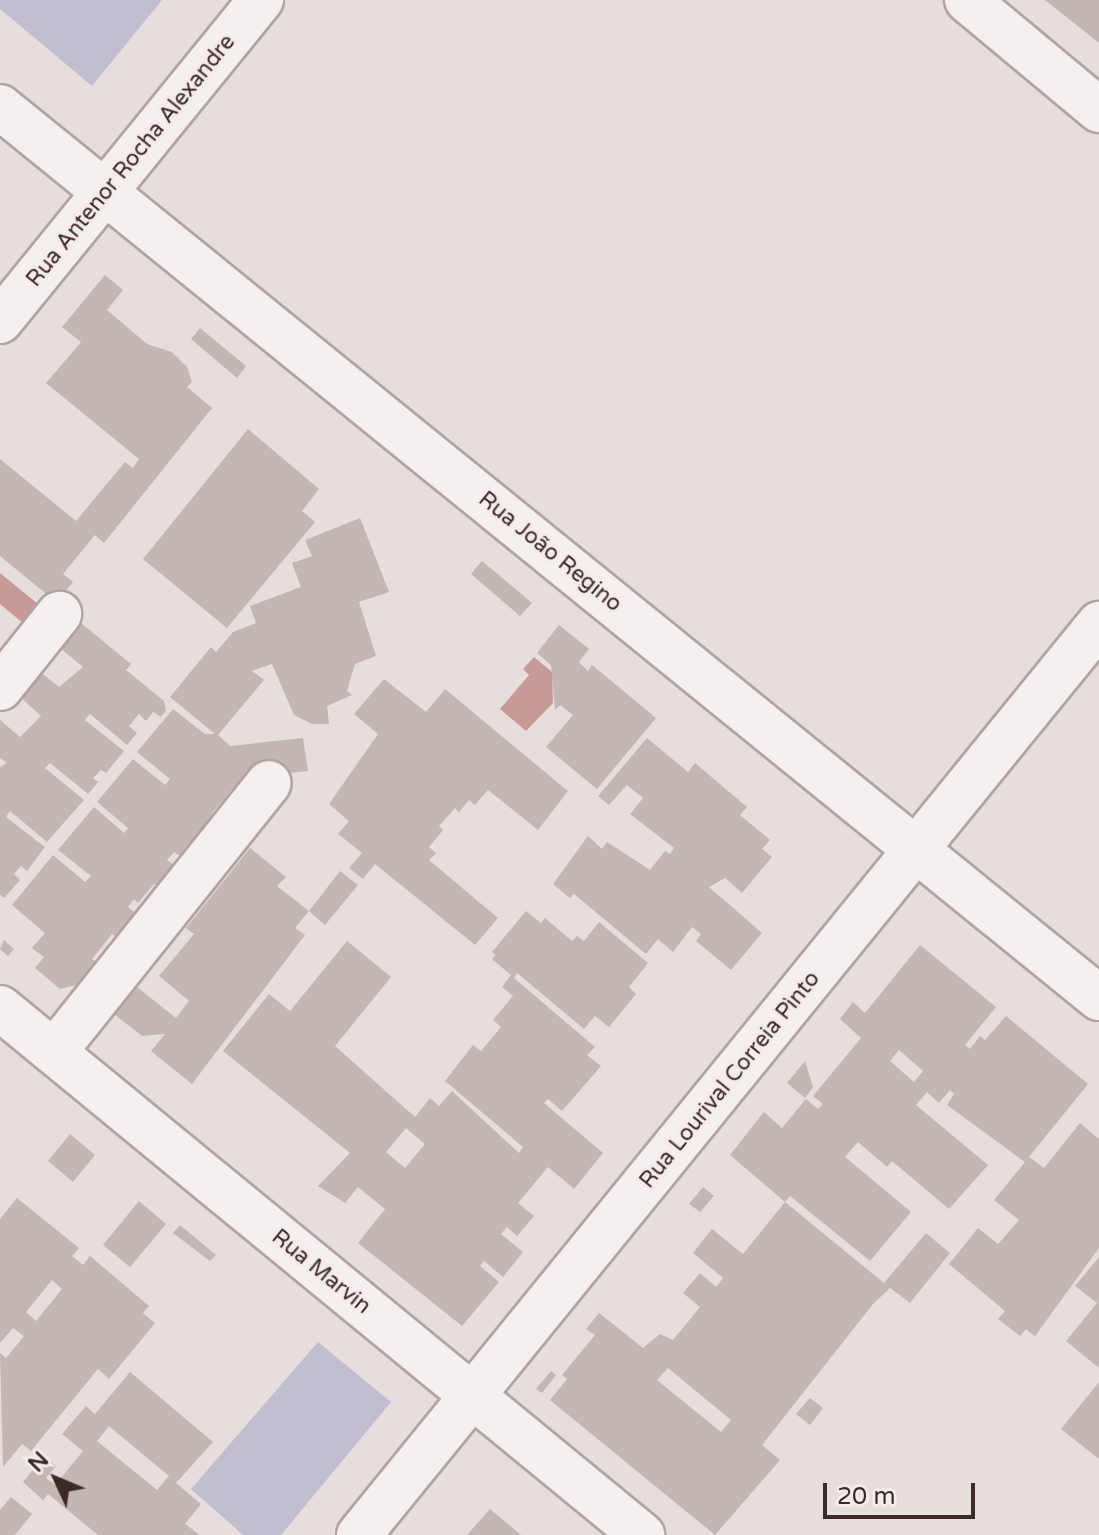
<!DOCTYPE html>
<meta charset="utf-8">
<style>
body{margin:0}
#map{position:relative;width:1099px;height:1535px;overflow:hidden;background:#e6dedc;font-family:"Varela Round",sans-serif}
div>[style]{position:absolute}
.green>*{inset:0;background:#c3bdd0}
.water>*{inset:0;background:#c89a96}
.building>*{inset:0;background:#c3b6b3}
.roads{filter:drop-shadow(2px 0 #b0a4a2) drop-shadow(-2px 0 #b0a4a2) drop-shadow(0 2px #b0a4a2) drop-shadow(0 -2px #b0a4a2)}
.minor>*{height:44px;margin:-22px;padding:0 22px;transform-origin:22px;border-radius:22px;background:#f5f0ef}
span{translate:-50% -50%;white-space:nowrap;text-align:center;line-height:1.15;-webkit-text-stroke:7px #f4eceb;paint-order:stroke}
.street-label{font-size:22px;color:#3d2a26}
.north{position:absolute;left:16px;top:1439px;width:80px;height:80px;-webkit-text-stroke:6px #f4eceb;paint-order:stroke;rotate:314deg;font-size:22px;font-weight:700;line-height:32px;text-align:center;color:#3d2a26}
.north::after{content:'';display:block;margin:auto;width:28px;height:36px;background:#3d2a26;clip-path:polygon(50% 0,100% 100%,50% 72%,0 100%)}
.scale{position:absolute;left:823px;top:1483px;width:152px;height:36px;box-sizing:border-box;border:4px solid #3d2a26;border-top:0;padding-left:10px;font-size:24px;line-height:28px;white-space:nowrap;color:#3d2a26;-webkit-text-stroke:6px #f4eceb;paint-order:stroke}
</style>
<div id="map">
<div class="green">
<div style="clip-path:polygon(0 0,162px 0,92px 86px,0 9px)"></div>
<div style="clip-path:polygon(318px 1342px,391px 1402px,281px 1535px,243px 1535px,191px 1489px)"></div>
</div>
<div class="water">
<div style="clip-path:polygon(0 573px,38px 604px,23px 623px,0 604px)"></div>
<div style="clip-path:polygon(534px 657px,552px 672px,553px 703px,526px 731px,500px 709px,529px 675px,523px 669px)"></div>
</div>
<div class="building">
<div style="clip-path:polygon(1045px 0,1099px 0,1099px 43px,1084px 31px)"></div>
<div style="clip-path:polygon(105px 275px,123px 290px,107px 310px,147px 344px,172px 352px,187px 367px,192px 382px,187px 387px,212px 408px,104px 543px,95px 535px,63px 574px,73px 582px,56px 602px,0 556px,0 459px,76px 521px,125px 462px,133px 468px,139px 459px,46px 383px,81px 342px,62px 327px)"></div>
<div style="clip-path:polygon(200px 328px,246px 366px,237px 378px,191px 339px)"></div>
<div style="clip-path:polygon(248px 429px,319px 489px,302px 511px,315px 522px,227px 628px,143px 559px)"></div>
<div style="clip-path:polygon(360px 518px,389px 592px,359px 602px,376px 656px,355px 664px,347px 691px,352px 695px,327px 706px,329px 724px,312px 724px,294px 715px,272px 664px,252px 671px,264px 680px,218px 735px,230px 746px,303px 738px,308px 771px,266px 775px,243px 795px,233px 788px,212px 813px,222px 821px,203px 845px,194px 838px,180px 856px,174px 852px,167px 860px,182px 871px,164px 893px,154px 884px,138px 903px,134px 899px,128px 907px,143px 919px,124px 943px,112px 934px,92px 959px,97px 963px,84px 983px,60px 989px,35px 968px,44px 957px,32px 948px,45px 933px,12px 905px,53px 855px,85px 882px,91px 876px,58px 850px,94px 807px,124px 833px,128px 828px,97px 802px,133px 759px,165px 785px,170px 779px,137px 752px,173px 709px,205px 734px,215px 734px,170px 697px,211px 647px,216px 652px,233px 632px,256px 623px,250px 606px,301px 587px,292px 563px,312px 556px,305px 540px)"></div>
<div style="clip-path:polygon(482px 561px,532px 603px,520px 616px,471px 574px)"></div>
<div style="clip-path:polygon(81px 623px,131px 664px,126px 670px,164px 701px,166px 710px,161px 717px,153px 712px,146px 721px,139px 714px,129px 726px,137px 733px,127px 745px,90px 714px,85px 720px,124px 751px,106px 773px,101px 770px,93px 778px,98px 782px,88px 794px,50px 763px,45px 768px,84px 800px,47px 842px,10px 811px,6px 817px,45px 847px,27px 871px,21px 866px,14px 874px,20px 880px,4px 898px,0 895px,0 767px,7px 763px,0 758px,0 720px,20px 737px,41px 716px,20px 697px,40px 672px,59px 687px,83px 667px,60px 648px)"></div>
<div style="clip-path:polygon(559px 625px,589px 649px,579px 662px,588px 671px,592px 665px,656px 718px,597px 789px,546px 747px,573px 715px,560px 705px,555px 710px,551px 665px,537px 653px)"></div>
<div style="clip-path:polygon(384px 679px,426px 712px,445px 689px,568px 791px,538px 830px,488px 790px,475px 805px,469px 800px,459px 812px,455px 808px,439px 826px,443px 830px,429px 847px,436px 853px,429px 860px,498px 918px,475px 945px,375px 864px,363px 879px,349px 868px,362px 853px,338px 834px,349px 821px,329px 804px,378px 734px,354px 714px)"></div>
<div style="clip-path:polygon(647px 738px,688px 772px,695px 763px,747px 807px,740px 815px,770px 840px,762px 849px,772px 857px,742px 893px,725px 878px,709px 887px,762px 933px,731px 970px,696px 941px,701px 934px,692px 927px,673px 952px,658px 939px,646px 954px,574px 894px,570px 898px,553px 884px,588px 836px,602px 849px,607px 842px,650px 870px,665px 851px,670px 854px,674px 848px,630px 814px,643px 798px,627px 785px,609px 805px,598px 796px)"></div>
<div style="clip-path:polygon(250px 848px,286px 877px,277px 886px,309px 911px,340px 871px,358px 885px,325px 925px,309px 911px,295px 928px,305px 935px,192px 1084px,151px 1051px,165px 1034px,142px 1036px,110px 1011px,132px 983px,176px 1018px,189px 1001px,159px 976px,194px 934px,186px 928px)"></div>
<div style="clip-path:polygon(evenodd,526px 911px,541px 923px,545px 918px,572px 941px,577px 936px,584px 941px,599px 922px,648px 963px,629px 987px,636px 994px,609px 1027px,595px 1016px,584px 1029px,517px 973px,514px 978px,595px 1047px,587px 1055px,601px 1066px,562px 1111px,548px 1099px,544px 1103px,603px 1153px,574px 1189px,548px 1167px,518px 1203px,534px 1216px,517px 1236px,507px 1227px,501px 1234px,523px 1252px,503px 1277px,484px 1261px,480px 1266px,499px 1282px,462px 1326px,358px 1243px,385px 1209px,358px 1187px,345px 1203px,318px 1186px,350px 1153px,223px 1051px,269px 994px,290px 1011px,347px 941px,391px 977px,335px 1046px,415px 1117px,430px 1098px,439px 1106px,452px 1091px,519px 1153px,523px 1147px,445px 1081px,473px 1045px,481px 1051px,501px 1027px,493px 1020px,513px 996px,502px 987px,511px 975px,492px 959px,496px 955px,492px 952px,526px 911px,406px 1128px,425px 1144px,405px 1168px,386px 1152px,406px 1128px)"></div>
<div style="clip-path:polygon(4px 940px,14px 949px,8px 956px,0 949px)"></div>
<div style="clip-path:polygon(evenodd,920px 945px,996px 1007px,965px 1045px,970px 1049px,980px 1036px,985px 1040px,1006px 1016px,1088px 1084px,1029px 1157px,1044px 1168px,1080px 1123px,1099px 1139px,1099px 1248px,1035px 1336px,1026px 1329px,1020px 1336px,998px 1319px,1005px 1311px,949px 1264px,978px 1228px,998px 1244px,1019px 1220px,994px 1200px,1025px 1162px,947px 1105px,954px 1094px,950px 1090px,939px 1103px,927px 1092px,916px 1105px,988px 1165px,949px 1209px,892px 1161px,887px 1167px,858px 1142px,845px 1157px,911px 1212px,870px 1261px,790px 1196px,785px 1202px,730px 1155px,764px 1112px,782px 1128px,806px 1099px,818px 1109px,823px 1104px,813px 1096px,861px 1038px,840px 1019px,853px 1002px,865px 1013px,920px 945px,899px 1050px,923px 1071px,914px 1082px,890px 1061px,899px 1050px)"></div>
<div style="clip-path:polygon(805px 1061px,813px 1087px,805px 1098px,787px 1083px)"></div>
<div style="clip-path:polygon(70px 1134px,95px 1155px,73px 1182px,48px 1161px)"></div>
<div style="clip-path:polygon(703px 1187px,714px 1196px,700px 1212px,689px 1204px)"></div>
<div style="clip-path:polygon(evenodd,17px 1198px,79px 1248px,72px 1256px,83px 1265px,90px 1256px,149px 1306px,143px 1313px,155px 1323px,109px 1379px,98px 1369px,31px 1451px,22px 1444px,3px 1467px,0 1353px,6px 1358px,24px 1336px,13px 1328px,0 1343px,0 1219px,17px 1198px,52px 1280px,62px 1289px,36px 1321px,26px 1312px,52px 1280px)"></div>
<div style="clip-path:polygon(139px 1201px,166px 1224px,130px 1267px,103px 1245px)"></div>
<div style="clip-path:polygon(evenodd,785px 1202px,884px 1283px,926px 1233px,950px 1253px,910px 1303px,890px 1288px,873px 1304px,762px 1445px,780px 1460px,715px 1535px,550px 1400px,567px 1379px,562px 1375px,595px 1335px,586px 1329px,599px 1313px,643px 1348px,660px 1334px,673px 1340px,700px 1307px,683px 1293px,700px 1273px,716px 1287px,723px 1278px,693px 1253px,712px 1229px,743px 1254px,785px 1202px,668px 1368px,731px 1420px,721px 1432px,657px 1380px,668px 1368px)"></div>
<div style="clip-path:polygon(180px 1225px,216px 1255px,210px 1261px,173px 1233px)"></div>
<div style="clip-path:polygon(1099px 1257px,1099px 1368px,1066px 1341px,1097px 1303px,1075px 1286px)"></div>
<div style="clip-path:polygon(551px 1371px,556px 1375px,542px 1393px,536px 1389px)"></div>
<div style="clip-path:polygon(evenodd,130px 1372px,213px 1442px,176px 1483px,201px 1504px,185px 1524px,200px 1535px,98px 1535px,48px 1494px,43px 1500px,23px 1482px,44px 1456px,56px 1466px,46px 1478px,55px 1485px,83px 1451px,62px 1434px,86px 1406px,95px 1414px,130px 1372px,109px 1426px,169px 1476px,157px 1490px,97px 1441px,109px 1426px)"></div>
<div style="clip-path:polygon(1099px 1382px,1099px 1459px,1061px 1429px)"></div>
<div style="clip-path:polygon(810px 1398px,823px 1408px,810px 1425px,796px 1414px)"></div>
<div style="clip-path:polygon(11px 1497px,32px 1514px,15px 1535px,0 1535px,0 1510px)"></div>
<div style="clip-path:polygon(490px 1509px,521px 1535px,467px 1535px)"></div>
</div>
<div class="roads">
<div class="minor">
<div style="left:967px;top:0;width:172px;rotate:39.8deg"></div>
<div style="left:0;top:107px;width:1415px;rotate:39.03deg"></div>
<div style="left:0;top:321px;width:414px;rotate:-50.9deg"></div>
<div style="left:0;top:688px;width:95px;rotate:-51.4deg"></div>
<div style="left:0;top:1008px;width:831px;rotate:39.38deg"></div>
<div style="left:54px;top:1052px;width:344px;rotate:-51.4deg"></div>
<div style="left:359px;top:1535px;width:1174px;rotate:-50.91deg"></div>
</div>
</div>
<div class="street-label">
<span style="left:131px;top:161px;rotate:-51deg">Rua Antenor Rocha Alexandre</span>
<span style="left:550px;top:552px;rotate:39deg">Rua João Regino</span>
<span style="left:730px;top:1080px;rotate:-51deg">Rua Lourival Correia Pìnto</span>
<span style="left:321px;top:1272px;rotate:39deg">Rua Marvin</span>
</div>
<div class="north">N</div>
<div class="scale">20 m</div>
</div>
